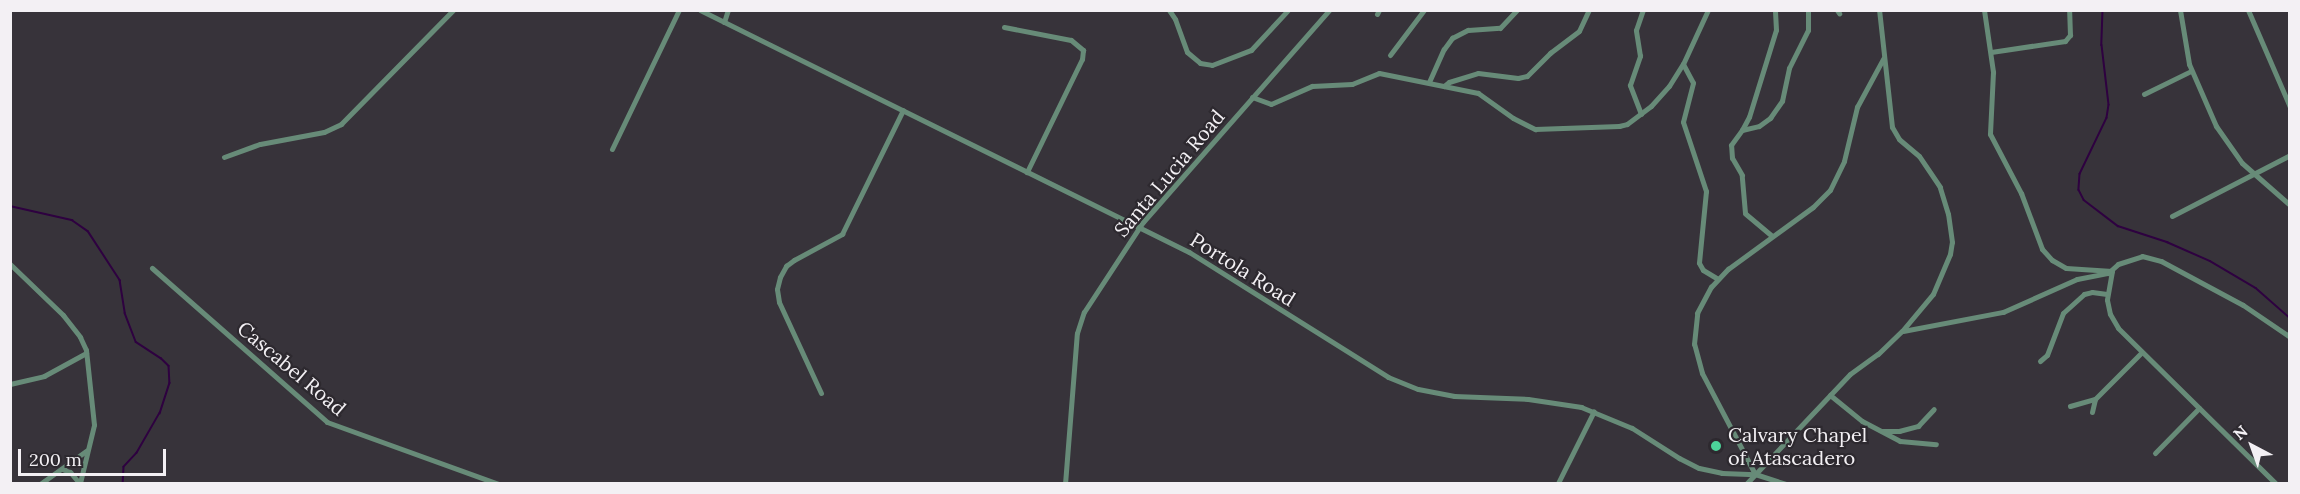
<!DOCTYPE html>
<style>
body{margin:0}
#map{position:relative;width:2300px;height:494px;overflow:hidden;background:#37333a;font-family:Lora,serif}
div>[style]{position:absolute}
.stream>*{height:1.5px;margin:-0.75px;padding:0 0.75px;transform-origin:0.75px;border-radius:0.75px;background:#2e0140}
.minor>*{height:5px;margin:-2.5px;padding:0 2.5px;transform-origin:2.5px;border-radius:2.5px;background:#678b78}
.dots>*{width:16px;height:16px;translate:-50% -50%;box-sizing:border-box;border:3px solid #2d292f;border-radius:50%}
span{translate:-50% -50%;white-space:nowrap;text-align:center;line-height:1.15;-webkit-text-stroke:4.5px #2d292f;paint-order:stroke}
.street-label{font-size:20px;color:#f3f0f4}
.poi-label{font-size:20px;color:#f3f0f4}
.left{translate:0 -50%;text-align:left}
.frame{position:absolute;inset:0;border:12px solid #f3f0f4;pointer-events:none}
.north{position:absolute;left:2222px;top:416px;width:60px;height:60px;-webkit-text-stroke:4px #2d292f;paint-order:stroke;rotate:319deg;font-size:16px;font-weight:700;line-height:24px;text-align:center;color:#f3f0f4}
.north::after{content:'';display:block;margin:auto;width:21px;height:27px;background:#f3f0f4;clip-path:polygon(50% 0,100% 100%,50% 72%,0 100%)}
.scale{position:absolute;left:18px;top:449px;width:148px;height:27px;box-sizing:border-box;border:3px solid #f3f0f4;border-top:0;padding-left:8px;font-size:18px;line-height:21px;white-space:nowrap;color:#f3f0f4;-webkit-text-stroke:4px #2d292f;paint-order:stroke}
</style>
<div id="map">
<div class="stream">
<div style="left:2103px;top:10px;width:35px;rotate:92deg"></div>
<div style="left:2102px;top:45px;width:60px;rotate:83.3deg"></div>
<div style="left:2109px;top:105px;width:13px;rotate:99deg"></div>
<div style="left:2107px;top:118px;width:62px;rotate:115.7deg"></div>
<div style="left:2080px;top:174px;width:16px;rotate:94deg"></div>
<div style="left:2079px;top:190px;width:11px;rotate:63deg"></div>
<div style="left:2084px;top:200px;width:43px;rotate:37.4deg"></div>
<div style="left:2118px;top:226px;width:52px;rotate:18.1deg"></div>
<div style="left:2167px;top:242px;width:47px;rotate:23.8deg"></div>
<div style="left:2210px;top:261px;width:53px;rotate:30.4deg"></div>
<div style="left:2256px;top:288px;width:45px;rotate:41.4deg"></div>
<div style="left:10px;top:206px;width:64px;rotate:12.7deg"></div>
<div style="left:72px;top:220px;width:19px;rotate:35deg"></div>
<div style="left:88px;top:231px;width:59px;rotate:56.9deg"></div>
<div style="left:120px;top:280px;width:33px;rotate:81deg"></div>
<div style="left:125px;top:313px;width:31px;rotate:69deg"></div>
<div style="left:136px;top:342px;width:30px;rotate:33deg"></div>
<div style="left:161px;top:358px;width:11px;rotate:45deg"></div>
<div style="left:169px;top:366px;width:17px;rotate:87deg"></div>
<div style="left:170px;top:383px;width:32px;rotate:108deg"></div>
<div style="left:160px;top:413px;width:46px;rotate:119.9deg"></div>
<div style="left:137px;top:453px;width:19px;rotate:133deg"></div>
<div style="left:124px;top:467px;width:17px;rotate:93deg"></div>
</div>
<div class="minor">
<div style="left:700px;top:10px;width:546px;rotate:26.33deg"></div>
<div style="left:1189px;top:252px;width:235px;rotate:32.1deg"></div>
<div style="left:1388px;top:377px;width:32px;rotate:22deg"></div>
<div style="left:1418px;top:389px;width:37px;rotate:11deg"></div>
<div style="left:1454px;top:396px;width:74px;rotate:2.3deg"></div>
<div style="left:1528px;top:399px;width:54px;rotate:8.6deg"></div>
<div style="left:1581px;top:407px;width:55px;rotate:22.4deg"></div>
<div style="left:1632px;top:428px;width:56px;rotate:32.6deg"></div>
<div style="left:1679px;top:458px;width:22px;rotate:27deg"></div>
<div style="left:1699px;top:468px;width:24px;rotate:12deg"></div>
<div style="left:1722px;top:473px;width:33px;rotate:2deg"></div>
<div style="left:1755px;top:474px;width:33px;rotate:18deg"></div>
<div style="left:1169px;top:10px;width:11px;rotate:56deg"></div>
<div style="left:1175px;top:19px;width:35px;rotate:70deg"></div>
<div style="left:1187px;top:52px;width:17px;rotate:40deg"></div>
<div style="left:1200px;top:63px;width:12px;rotate:9deg"></div>
<div style="left:1212px;top:65px;width:42px;rotate:-21deg"></div>
<div style="left:1251px;top:50px;width:54px;rotate:-47.2deg"></div>
<div style="left:1837px;top:10px;width:4px;rotate:56deg"></div>
<div style="left:1984px;top:10px;width:63px;rotate:81.7deg"></div>
<div style="left:1993px;top:72px;width:62px;rotate:92.8deg"></div>
<div style="left:1990px;top:134px;width:67px;rotate:62.3deg"></div>
<div style="left:2021px;top:193px;width:60px;rotate:69.4deg"></div>
<div style="left:2042px;top:249px;width:15px;rotate:48deg"></div>
<div style="left:2052px;top:260px;width:16px;rotate:30deg"></div>
<div style="left:2066px;top:268px;width:46px;rotate:3.7deg"></div>
<div style="left:2112px;top:271px;width:29px;rotate:100deg"></div>
<div style="left:2107px;top:300px;width:14px;rotate:78deg"></div>
<div style="left:2110px;top:314px;width:16px;rotate:60deg"></div>
<div style="left:2118px;top:328px;width:222px;rotate:44.6deg"></div>
<div style="left:2180px;top:10px;width:55px;rotate:80.5deg"></div>
<div style="left:2189px;top:64px;width:68px;rotate:66.5deg"></div>
<div style="left:2216px;top:126px;width:45px;rotate:54.9deg"></div>
<div style="left:2242px;top:163px;width:64px;rotate:41.2deg"></div>
<div style="left:2248px;top:10px;width:106px;rotate:66.6deg"></div>
<div style="left:1377px;top:14px;width:4px;rotate:-63deg"></div>
<div style="left:724px;top:22px;width:13px;rotate:-72deg"></div>
<div style="left:1004px;top:27px;width:68px;rotate:11deg"></div>
<div style="left:1071px;top:40px;width:16px;rotate:40deg"></div>
<div style="left:1083px;top:50px;width:9px;rotate:96deg"></div>
<div style="left:1082px;top:59px;width:126px;rotate:116deg"></div>
<div style="left:1991px;top:52px;width:75px;rotate:-8.5deg"></div>
<div style="left:2065px;top:41px;width:8px;rotate:-50deg"></div>
<div style="left:2070px;top:35px;width:25px;rotate:-92deg"></div>
<div style="left:1390px;top:55px;width:56px;rotate:-52.9deg"></div>
<div style="left:1683px;top:64px;width:21px;rotate:62deg"></div>
<div style="left:1693px;top:83px;width:40px;rotate:104.4deg"></div>
<div style="left:1683px;top:122px;width:73px;rotate:71.6deg"></div>
<div style="left:1706px;top:191px;width:72px;rotate:95.6deg"></div>
<div style="left:1699px;top:263px;width:8px;rotate:60deg"></div>
<div style="left:1703px;top:270px;width:17px;rotate:31deg"></div>
<div style="left:1429px;top:82px;width:36px;rotate:-66deg"></div>
<div style="left:1444px;top:49px;width:14px;rotate:-54deg"></div>
<div style="left:1452px;top:38px;width:18px;rotate:-27deg"></div>
<div style="left:1468px;top:30px;width:32px;rotate:-4deg"></div>
<div style="left:1500px;top:28px;width:25px;rotate:-47deg"></div>
<div style="left:1444px;top:86px;width:6px;rotate:-39deg"></div>
<div style="left:1449px;top:82px;width:30px;rotate:-17deg"></div>
<div style="left:1478px;top:73px;width:40px;rotate:7.1deg"></div>
<div style="left:1518px;top:78px;width:9px;rotate:-13deg"></div>
<div style="left:1527px;top:76px;width:33px;rotate:-45deg"></div>
<div style="left:1550px;top:53px;width:36px;rotate:-37deg"></div>
<div style="left:1579px;top:31px;width:23px;rotate:-65deg"></div>
<div style="left:2144px;top:94px;width:52px;rotate:-26.1deg"></div>
<div style="left:1252px;top:97px;width:20px;rotate:20deg"></div>
<div style="left:1271px;top:104px;width:45px;rotate:-23.7deg"></div>
<div style="left:1312px;top:86px;width:40px;rotate:-2.9deg"></div>
<div style="left:1352px;top:84px;width:29px;rotate:-22deg"></div>
<div style="left:1379px;top:73px;width:101px;rotate:11.4deg"></div>
<div style="left:1478px;top:93px;width:43px;rotate:35.5deg"></div>
<div style="left:1513px;top:118px;width:25px;rotate:27deg"></div>
<div style="left:1535px;top:129px;width:84px;rotate:-2deg"></div>
<div style="left:1619px;top:126px;width:8px;rotate:-14deg"></div>
<div style="left:1627px;top:124px;width:30px;rotate:-37deg"></div>
<div style="left:1651px;top:106px;width:27px;rotate:-48deg"></div>
<div style="left:1669px;top:86px;width:26px;rotate:-58deg"></div>
<div style="left:1683px;top:64px;width:60px;rotate:-65.2deg"></div>
<div style="left:1641px;top:114px;width:31px;rotate:-111deg"></div>
<div style="left:1630px;top:85px;width:31px;rotate:-71deg"></div>
<div style="left:1640px;top:56px;width:26px;rotate:-99deg"></div>
<div style="left:1636px;top:30px;width:21px;rotate:-71deg"></div>
<div style="left:1742px;top:130px;width:15px;rotate:-62deg"></div>
<div style="left:1749px;top:117px;width:91px;rotate:-72.8deg"></div>
<div style="left:1776px;top:30px;width:20px;rotate:-93deg"></div>
<div style="left:612px;top:149px;width:154px;rotate:-64.3deg"></div>
<div style="left:224px;top:157px;width:38px;rotate:-20deg"></div>
<div style="left:260px;top:144px;width:65px;rotate:-10.6deg"></div>
<div style="left:324px;top:132px;width:19px;rotate:-25deg"></div>
<div style="left:341px;top:124px;width:160px;rotate:-45.5deg"></div>
<div style="left:2172px;top:216px;width:133px;rotate:-27.3deg"></div>
<div style="left:1772px;top:236px;width:35px;rotate:-140deg"></div>
<div style="left:1745px;top:213px;width:38px;rotate:-95deg"></div>
<div style="left:1742px;top:175px;width:20px;rotate:-120deg"></div>
<div style="left:1732px;top:158px;width:13px;rotate:-94deg"></div>
<div style="left:1731px;top:145px;width:19px;rotate:-54deg"></div>
<div style="left:1742px;top:130px;width:17px;rotate:-13deg"></div>
<div style="left:1759px;top:126px;width:14px;rotate:-36deg"></div>
<div style="left:1770px;top:118px;width:21px;rotate:-55deg"></div>
<div style="left:1782px;top:101px;width:34px;rotate:-78deg"></div>
<div style="left:1789px;top:68px;width:42px;rotate:-63.4deg"></div>
<div style="left:1808px;top:30px;width:20px;rotate:-90deg"></div>
<div style="left:10px;top:264px;width:74px;rotate:43.9deg"></div>
<div style="left:63px;top:315px;width:28px;rotate:52deg"></div>
<div style="left:80px;top:337px;width:14px;rotate:65deg"></div>
<div style="left:86px;top:350px;width:75px;rotate:83.9deg"></div>
<div style="left:94px;top:425px;width:60px;rotate:103.6deg"></div>
<div style="left:152px;top:268px;width:233px;rotate:41.3deg"></div>
<div style="left:327px;top:422px;width:182px;rotate:19.9deg"></div>
<div style="left:1903px;top:331px;width:102px;rotate:-10.8deg"></div>
<div style="left:2003px;top:312px;width:81px;rotate:-24deg"></div>
<div style="left:2077px;top:279px;width:32px;rotate:-11deg"></div>
<div style="left:2108px;top:273px;width:13px;rotate:-42deg"></div>
<div style="left:2118px;top:264px;width:25px;rotate:-18deg"></div>
<div style="left:2142px;top:256px;width:20px;rotate:15deg"></div>
<div style="left:2161px;top:261px;width:93px;rotate:28.2deg"></div>
<div style="left:2243px;top:305px;width:57px;rotate:34.2deg"></div>
<div style="left:2040px;top:361px;width:9px;rotate:-41deg"></div>
<div style="left:2047px;top:355px;width:45px;rotate:-69.1deg"></div>
<div style="left:2063px;top:313px;width:28px;rotate:-42deg"></div>
<div style="left:2084px;top:294px;width:8px;rotate:-14deg"></div>
<div style="left:2092px;top:292px;width:15px;rotate:8deg"></div>
<div style="left:10px;top:384px;width:35px;rotate:-13deg"></div>
<div style="left:44px;top:376px;width:48px;rotate:-28.7deg"></div>
<div style="left:821px;top:393px;width:100px;rotate:-114.8deg"></div>
<div style="left:779px;top:302px;width:13px;rotate:-99deg"></div>
<div style="left:777px;top:289px;width:12px;rotate:-76deg"></div>
<div style="left:780px;top:277px;width:13px;rotate:-61deg"></div>
<div style="left:786px;top:266px;width:10px;rotate:-37deg"></div>
<div style="left:794px;top:260px;width:55px;rotate:-28.4deg"></div>
<div style="left:842px;top:234px;width:138px;rotate:-63.8deg"></div>
<div style="left:1830px;top:395px;width:41px;rotate:39.1deg"></div>
<div style="left:1862px;top:421px;width:43px;rotate:27.8deg"></div>
<div style="left:1900px;top:441px;width:36px;rotate:5deg"></div>
<div style="left:2070px;top:406px;width:26px;rotate:-16deg"></div>
<div style="left:2095px;top:399px;width:66px;rotate:-45deg"></div>
<div style="left:2092px;top:412px;width:13px;rotate:-77deg"></div>
<div style="left:1882px;top:431px;width:17px"></div>
<div style="left:1899px;top:431px;width:20px;rotate:-15deg"></div>
<div style="left:1918px;top:426px;width:23px;rotate:-47deg"></div>
<div style="left:2155px;top:453px;width:63px;rotate:-45.6deg"></div>
<div style="left:62px;top:469px;width:9px;rotate:21deg"></div>
<div style="left:70px;top:472px;width:16px;rotate:50deg"></div>
<div style="left:1755px;top:474px;width:114px;rotate:-117.7deg"></div>
<div style="left:1702px;top:373px;width:30px;rotate:-105deg"></div>
<div style="left:1694px;top:344px;width:31px;rotate:-84deg"></div>
<div style="left:1697px;top:313px;width:30px;rotate:-62deg"></div>
<div style="left:1711px;top:287px;width:25px;rotate:-47deg"></div>
<div style="left:1728px;top:269px;width:105px;rotate:-36.1deg"></div>
<div style="left:1813px;top:207px;width:24px;rotate:-45deg"></div>
<div style="left:1830px;top:190px;width:32px;rotate:-64deg"></div>
<div style="left:1844px;top:161px;width:56px;rotate:-76.5deg"></div>
<div style="left:1857px;top:107px;width:55px;rotate:-61.6deg"></div>
<div style="left:1558px;top:483px;width:80px;rotate:-63.4deg"></div>
<div style="left:40px;top:484px;width:57px;rotate:-35.7deg"></div>
<div style="left:1065px;top:484px;width:151px;rotate:-85.5deg"></div>
<div style="left:1077px;top:333px;width:22px;rotate:-72deg"></div>
<div style="left:1084px;top:312px;width:108px;rotate:-56.8deg"></div>
<div style="left:1143px;top:222px;width:282px;rotate:-48.7deg"></div>
<div style="left:1746px;top:484px;width:151px;rotate:-46.6deg"></div>
<div style="left:1850px;top:374px;width:34px;rotate:-36deg"></div>
<div style="left:1878px;top:354px;width:33px;rotate:-44deg"></div>
<div style="left:1902px;top:331px;width:48px;rotate:-50deg"></div>
<div style="left:1933px;top:294px;width:43px;rotate:-67deg"></div>
<div style="left:1950px;top:254px;width:12px;rotate:-81deg"></div>
<div style="left:1952px;top:242px;width:28px;rotate:-98deg"></div>
<div style="left:1948px;top:214px;width:28px;rotate:-107deg"></div>
<div style="left:1940px;top:187px;width:37px;rotate:-124deg"></div>
<div style="left:1919px;top:156px;width:26px;rotate:-140deg"></div>
<div style="left:1899px;top:139px;width:14px;rotate:-120deg"></div>
<div style="left:1892px;top:127px;width:118px;rotate:-96.3deg"></div>
</div>
<div class="dots">
<div style="left:1716px;top:446px;background:#4cd39a"></div>
</div>
<div class="street-label">
<span style="left:1169px;top:173px;rotate:-50deg">Santa Lucia Road</span>
<span style="left:1243px;top:269px;rotate:32deg">Portola Road</span>
<span style="left:292px;top:368px;rotate:40deg">Cascabel Road</span>
</div>
<div class="poi-label">
<span class="left" style="left:1728px;top:446px">Calvary Chapel<br>of Atascadero</span>
</div>
<div class="frame"></div>
<div class="north">N</div>
<div class="scale">200 m</div>
</div>
